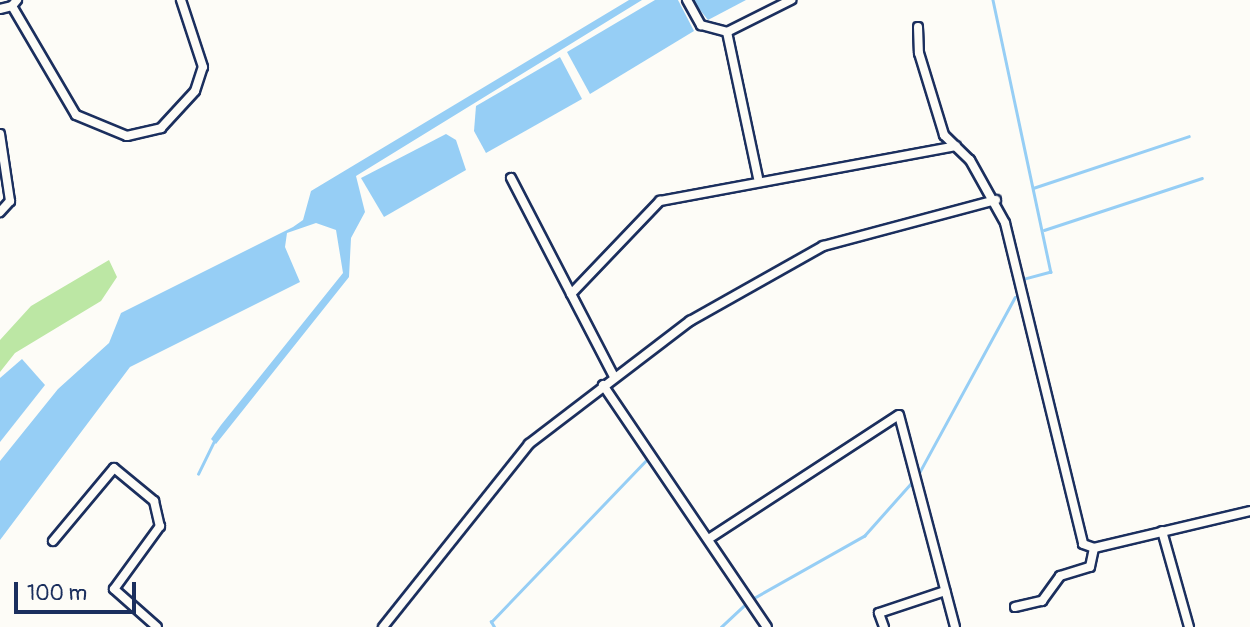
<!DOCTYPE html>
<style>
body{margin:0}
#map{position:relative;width:1250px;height:627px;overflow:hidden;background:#fdfcf7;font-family:Pangolin,sans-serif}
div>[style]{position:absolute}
.green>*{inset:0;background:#bce7a4}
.water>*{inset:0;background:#96cef5}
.stream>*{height:2.5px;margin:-1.25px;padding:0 1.25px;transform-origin:1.25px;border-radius:1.25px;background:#96cef5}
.roads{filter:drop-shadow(2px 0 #1b2f5e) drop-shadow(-2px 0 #1b2f5e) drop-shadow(0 2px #1b2f5e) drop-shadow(0 -2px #1b2f5e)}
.minor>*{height:8px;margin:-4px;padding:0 4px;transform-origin:4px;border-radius:4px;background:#fdfcf7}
span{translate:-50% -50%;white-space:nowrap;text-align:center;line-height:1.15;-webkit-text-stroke:5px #fdfcf7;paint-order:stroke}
.scale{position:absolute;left:14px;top:582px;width:122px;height:32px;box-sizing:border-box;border:4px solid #1b2f5e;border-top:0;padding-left:9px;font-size:21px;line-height:24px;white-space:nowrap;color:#1b2f5e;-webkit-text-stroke:5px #fdfcf7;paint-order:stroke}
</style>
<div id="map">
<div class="green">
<div style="clip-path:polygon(109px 260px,117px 277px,101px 301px,15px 353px,0 372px,0 340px,31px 306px)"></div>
</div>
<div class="water">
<div style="clip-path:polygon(629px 0,642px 0,356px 176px,365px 212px,351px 238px,349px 277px,216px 444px,211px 439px,221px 425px,343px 273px,336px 230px,316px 223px,287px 233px,285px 247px,300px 282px,130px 367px,0 540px,0 461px,58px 389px,109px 343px,121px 313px,293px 227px,303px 220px,311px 191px)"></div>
<div style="clip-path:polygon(655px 0,678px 0,694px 31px,590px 94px,567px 52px)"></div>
<div style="clip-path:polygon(692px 0,746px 0,708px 20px)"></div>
<div style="clip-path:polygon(560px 57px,582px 99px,486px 153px,474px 131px,476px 106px)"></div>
<div style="clip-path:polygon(446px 134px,456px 140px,466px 170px,384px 217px,361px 178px)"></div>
<div style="clip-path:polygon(22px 359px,45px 385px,0 442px,0 378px)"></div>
</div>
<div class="stream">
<div style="left:993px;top:0;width:278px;rotate:78deg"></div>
<div style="left:1051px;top:272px;width:30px;rotate:165deg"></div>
<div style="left:1033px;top:188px;width:164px;rotate:-18.4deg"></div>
<div style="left:1044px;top:230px;width:166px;rotate:-18.2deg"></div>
<div style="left:919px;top:473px;width:200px;rotate:-61.4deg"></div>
<div style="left:198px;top:474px;width:39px;rotate:-64deg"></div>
<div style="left:752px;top:599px;width:129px;rotate:-29.4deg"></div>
<div style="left:864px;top:536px;width:74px;rotate:-48.3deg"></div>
<div style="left:494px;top:627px;width:6px;rotate:-121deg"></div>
<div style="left:491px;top:622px;width:228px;rotate:-46.2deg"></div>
<div style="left:721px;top:627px;width:35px;rotate:-43deg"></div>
</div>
<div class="roads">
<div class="minor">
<div style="left:17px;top:0;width:8px;rotate:130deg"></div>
<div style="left:12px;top:6px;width:126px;rotate:59.6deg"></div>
<div style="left:76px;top:115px;width:55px;rotate:22.4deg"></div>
<div style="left:127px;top:136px;width:35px;rotate:-13deg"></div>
<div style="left:161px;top:128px;width:50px;rotate:-47.4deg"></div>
<div style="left:195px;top:91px;width:25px;rotate:-72deg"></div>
<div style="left:203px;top:67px;width:71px;rotate:-108.2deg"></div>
<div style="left:687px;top:0;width:29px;rotate:61deg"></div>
<div style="left:701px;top:25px;width:27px;rotate:15deg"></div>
<div style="left:727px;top:32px;width:72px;rotate:-26.6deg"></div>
<div style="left:0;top:9px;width:12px;rotate:-14deg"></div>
<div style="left:918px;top:27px;width:26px;rotate:88deg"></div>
<div style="left:919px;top:53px;width:86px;rotate:73deg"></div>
<div style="left:944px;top:135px;width:36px;rotate:44deg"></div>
<div style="left:970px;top:160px;width:72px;rotate:60.9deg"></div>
<div style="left:1005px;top:223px;width:330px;rotate:76.3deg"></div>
<div style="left:1083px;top:544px;width:12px;rotate:20deg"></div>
<div style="left:1094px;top:548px;width:160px;rotate:-13.3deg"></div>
<div style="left:727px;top:32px;width:149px;rotate:78deg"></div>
<div style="left:0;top:134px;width:68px;rotate:81.5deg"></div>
<div style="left:10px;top:201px;width:15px;rotate:132deg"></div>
<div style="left:511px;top:178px;width:224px;rotate:62.6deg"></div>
<div style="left:571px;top:294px;width:129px;rotate:-46.3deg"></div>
<div style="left:660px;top:201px;width:301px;rotate:-10.5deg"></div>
<div style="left:603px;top:385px;width:292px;rotate:55.9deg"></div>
<div style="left:1162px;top:531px;width:100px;rotate:74.3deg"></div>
<div style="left:710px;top:538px;width:225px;rotate:-33.1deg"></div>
<div style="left:899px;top:415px;width:219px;rotate:75.2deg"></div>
<div style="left:53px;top:541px;width:95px;rotate:-50.1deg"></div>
<div style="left:114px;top:468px;width:52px;rotate:39.5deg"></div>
<div style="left:154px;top:501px;width:26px;rotate:77deg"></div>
<div style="left:160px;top:526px;width:78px;rotate:126.1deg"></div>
<div style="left:114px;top:589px;width:57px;rotate:41.5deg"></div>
<div style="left:1015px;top:607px;width:28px;rotate:-13deg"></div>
<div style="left:1042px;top:601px;width:31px;rotate:-54deg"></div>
<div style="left:1060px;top:576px;width:31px;rotate:-17deg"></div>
<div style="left:1090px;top:567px;width:19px;rotate:-78deg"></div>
<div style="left:383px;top:627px;width:234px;rotate:-51.4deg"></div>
<div style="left:529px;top:444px;width:203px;rotate:-37.4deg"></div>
<div style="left:690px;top:321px;width:153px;rotate:-29.4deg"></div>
<div style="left:823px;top:246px;width:179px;rotate:-14.9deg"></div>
<div style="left:884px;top:627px;width:15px;rotate:-110deg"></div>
<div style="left:879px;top:613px;width:70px;rotate:-18.4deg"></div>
</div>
</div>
<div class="scale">100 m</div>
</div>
